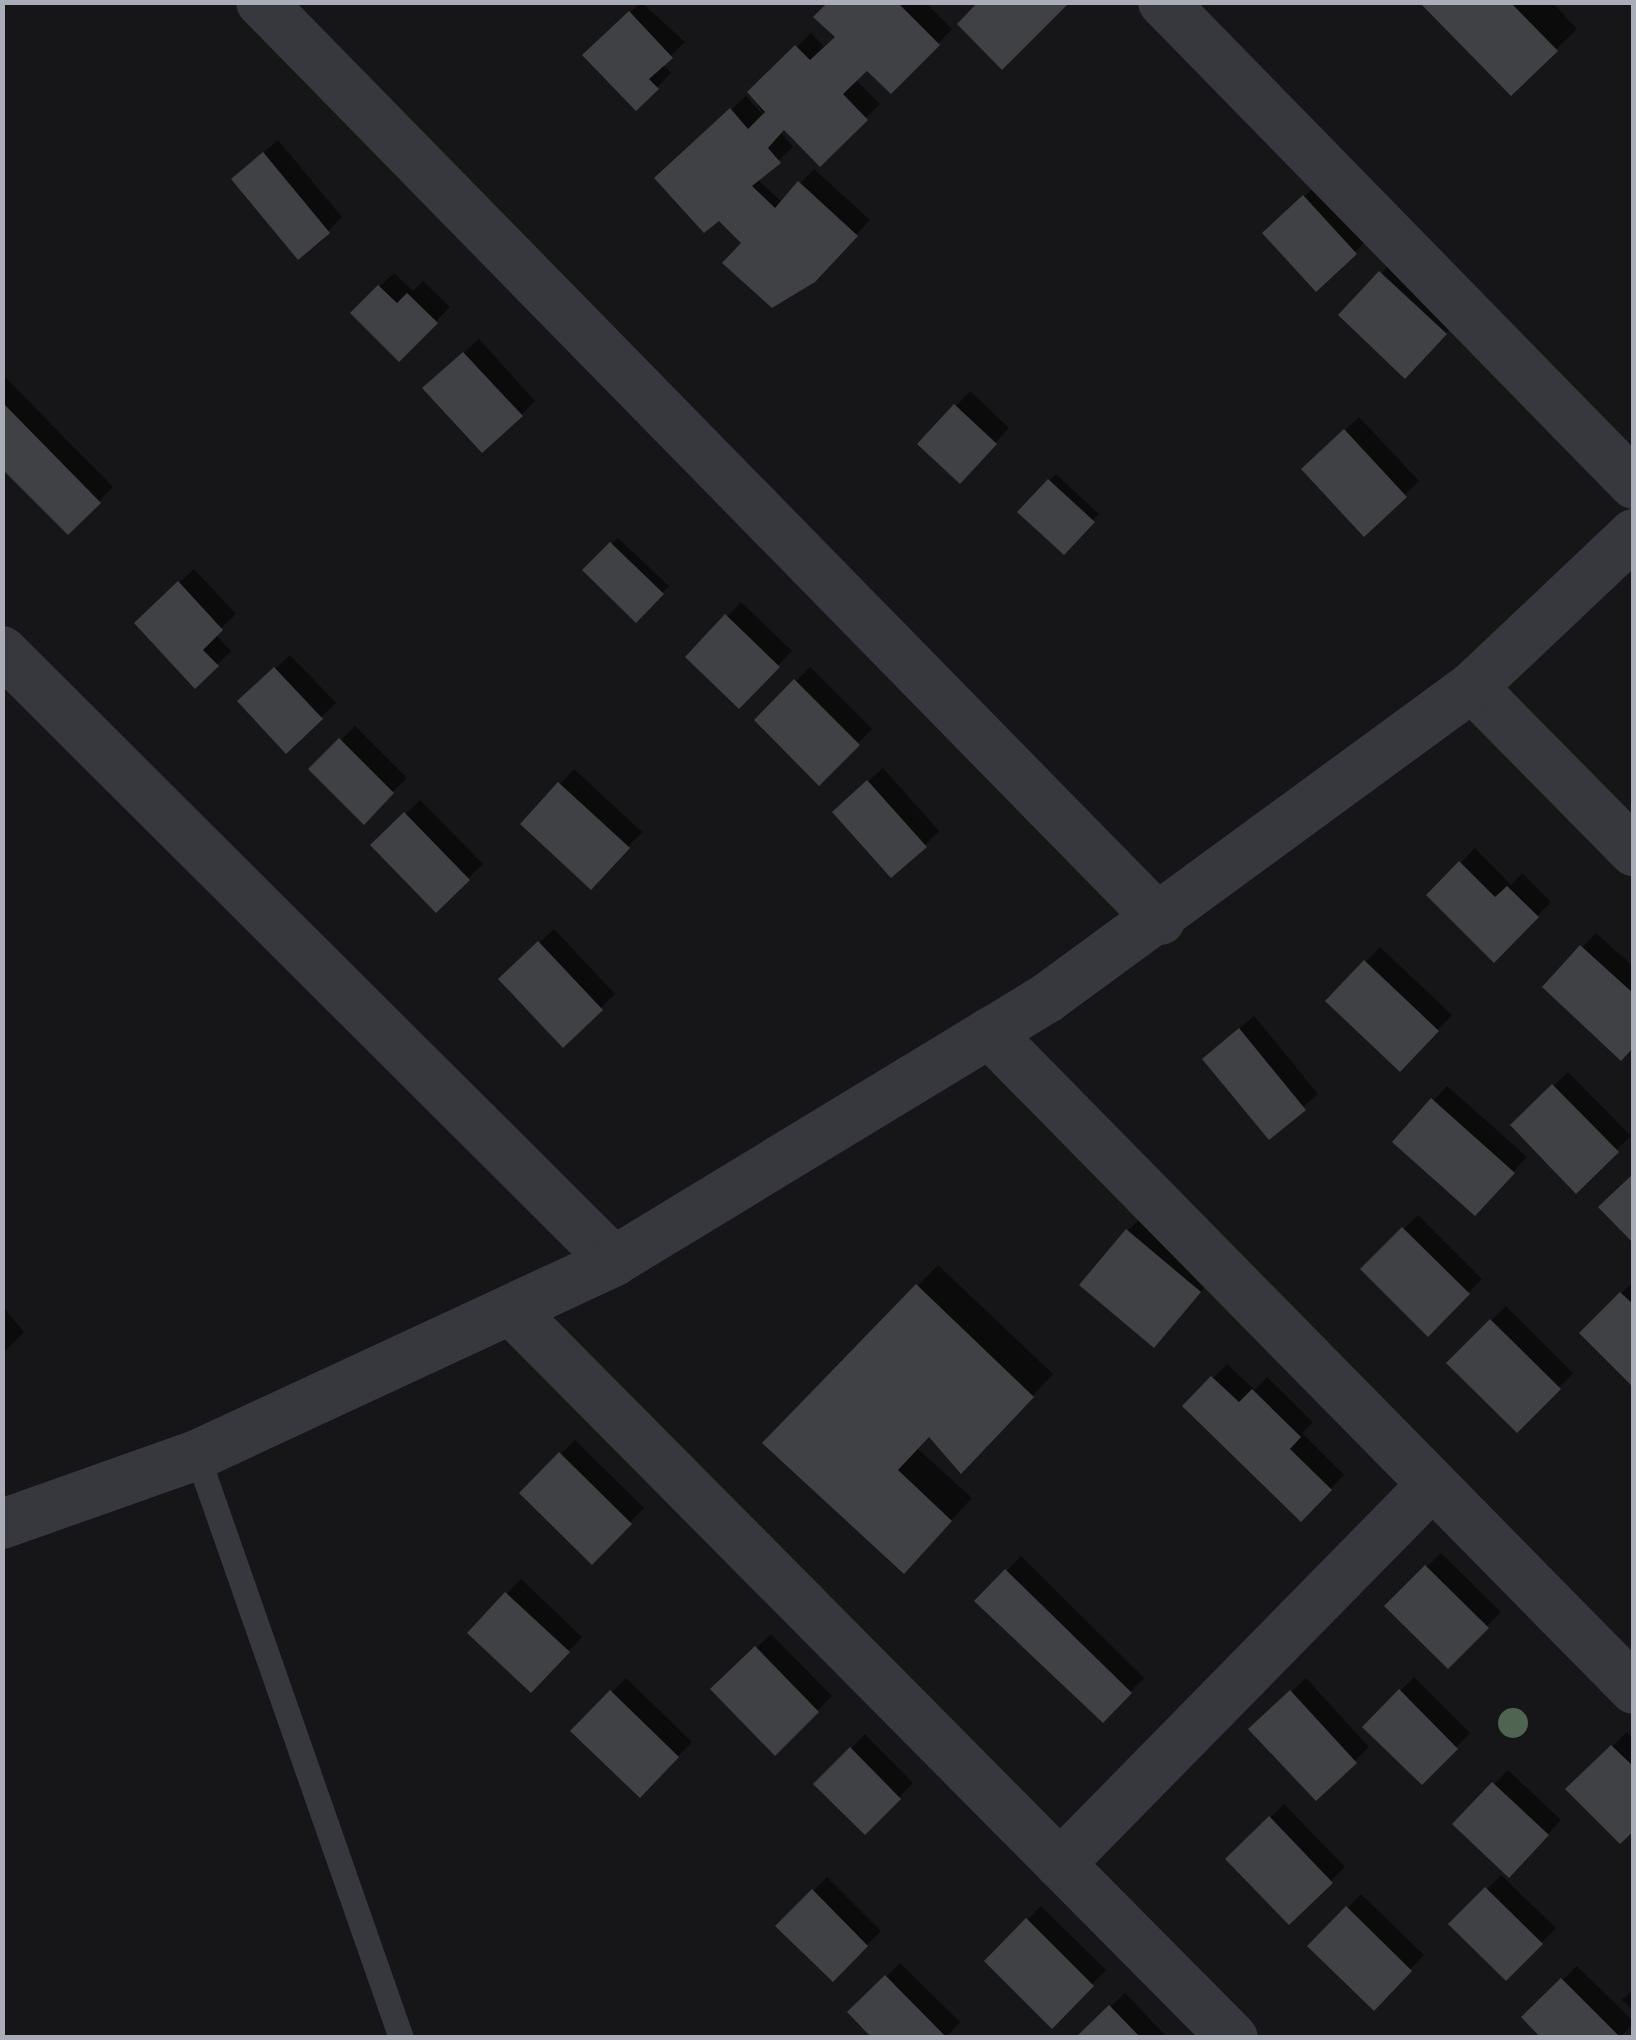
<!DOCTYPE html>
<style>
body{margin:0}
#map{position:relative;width:1636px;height:2040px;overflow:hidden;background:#161618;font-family:"Noto Sans",sans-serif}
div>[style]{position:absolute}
.shadow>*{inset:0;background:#0007}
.building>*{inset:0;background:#404145}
.lane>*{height:25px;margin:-12.5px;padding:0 12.5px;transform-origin:12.5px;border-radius:12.5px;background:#37383d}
.street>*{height:50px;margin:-25px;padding:0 25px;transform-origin:25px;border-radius:25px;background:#37383d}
.trees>*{width:30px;height:30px;margin:-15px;border-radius:50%;background:#506452}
span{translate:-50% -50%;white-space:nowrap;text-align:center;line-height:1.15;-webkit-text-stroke:8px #111113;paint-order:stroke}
.frame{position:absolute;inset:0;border:5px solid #a8adb8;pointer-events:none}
</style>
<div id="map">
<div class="shadow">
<div style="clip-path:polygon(641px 2px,685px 42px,662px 64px,671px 73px,636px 108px,600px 41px)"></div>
<div style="clip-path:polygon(831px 2px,925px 2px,952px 29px,891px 91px,867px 68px,855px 79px,880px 104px,820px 163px,785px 127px,780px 132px,793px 147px,758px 180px,782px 202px,814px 169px,870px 220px,829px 264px,672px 164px,746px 96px,764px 116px,751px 92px,811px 33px,826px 49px,837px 38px)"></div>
<div style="clip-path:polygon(1423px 2px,1552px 2px,1577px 29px,1511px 93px)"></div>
<div style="clip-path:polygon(278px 140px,342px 217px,328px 231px,249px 165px)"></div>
<div style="clip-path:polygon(1319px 183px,1369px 238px,1355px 252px,1279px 219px)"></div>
<div style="clip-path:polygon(1395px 259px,1459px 319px,1419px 362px,1341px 315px)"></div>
<div style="clip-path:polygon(394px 273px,413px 291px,423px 281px,450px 307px,399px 359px,353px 313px)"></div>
<div style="clip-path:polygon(479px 339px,535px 401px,521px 415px,440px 374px)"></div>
<div style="clip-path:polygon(2px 374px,113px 487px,68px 532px,2px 465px)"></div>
<div style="clip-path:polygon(970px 391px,1009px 428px,974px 467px,920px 444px)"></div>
<div style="clip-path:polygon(1359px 417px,1419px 481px,1364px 534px,1305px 469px)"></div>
<div style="clip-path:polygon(1056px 474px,1099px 514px,1064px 552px,1021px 512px)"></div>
<div style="clip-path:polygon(618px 538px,669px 586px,636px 619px,586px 570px)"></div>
<div style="clip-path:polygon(194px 569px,236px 614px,215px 634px,231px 651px,196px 685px,137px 623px)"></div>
<div style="clip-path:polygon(741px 602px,792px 651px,739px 705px,688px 657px)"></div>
<div style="clip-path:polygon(290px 655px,336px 703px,286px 750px,241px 701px)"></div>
<div style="clip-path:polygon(810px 667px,872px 729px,819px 783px,757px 720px)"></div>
<div style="clip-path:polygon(355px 726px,407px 778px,364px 821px,311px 769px)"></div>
<div style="clip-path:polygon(883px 768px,939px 831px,925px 845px,849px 798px)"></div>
<div style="clip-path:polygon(574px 769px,642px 832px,605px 872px,523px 824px)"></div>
<div style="clip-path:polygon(420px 800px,483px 864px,437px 909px,374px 845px)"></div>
<div style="clip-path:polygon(1475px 848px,1511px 885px,1522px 873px,1551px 902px,1494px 959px,1430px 894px)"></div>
<div style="clip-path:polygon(554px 929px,615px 994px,563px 1044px,502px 979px)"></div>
<div style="clip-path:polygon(1596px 933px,1634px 967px,1634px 1045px,1545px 987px)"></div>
<div style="clip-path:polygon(1380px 947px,1452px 1015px,1400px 1069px,1328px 1001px)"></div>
<div style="clip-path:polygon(1254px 1016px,1318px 1094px,1269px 1136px,1220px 1045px)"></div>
<div style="clip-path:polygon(1568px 1072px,1631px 1136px,1576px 1190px,1513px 1125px)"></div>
<div style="clip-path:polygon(1447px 1086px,1527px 1157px,1489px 1199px,1396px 1141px)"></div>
<div style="clip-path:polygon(1418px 1215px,1482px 1279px,1428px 1333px,1363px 1269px)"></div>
<div style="clip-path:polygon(1142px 1217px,1213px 1277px,1168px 1331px,1127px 1231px)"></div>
<div style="clip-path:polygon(938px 1265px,1053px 1374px,982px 1449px,929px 1434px,917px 1448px,972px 1498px,925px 1549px,766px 1443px)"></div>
<div style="clip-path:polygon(1634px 1281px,1634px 1384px,1582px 1333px)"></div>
<div style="clip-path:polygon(2px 1306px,24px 1332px,2px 1354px)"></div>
<div style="clip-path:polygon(1506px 1306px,1573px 1373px,1517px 1430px,1449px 1363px)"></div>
<div style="clip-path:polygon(1227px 1364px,1255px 1390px,1267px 1377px,1313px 1422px,1302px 1433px,1344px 1475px,1301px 1519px,1186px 1406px)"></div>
<div style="clip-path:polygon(575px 1440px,644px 1508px,592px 1561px,522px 1493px)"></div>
<div style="clip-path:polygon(1441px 1553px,1501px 1612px,1448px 1665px,1387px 1606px)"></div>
<div style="clip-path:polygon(1021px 1556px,1144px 1678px,1103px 1719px,978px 1600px)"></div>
<div style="clip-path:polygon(521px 1579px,582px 1637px,545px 1676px,470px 1633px)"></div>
<div style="clip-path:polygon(771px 1634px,832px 1696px,775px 1753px,714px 1689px)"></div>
<div style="clip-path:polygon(1414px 1677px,1470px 1733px,1422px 1782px,1365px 1727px)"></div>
<div style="clip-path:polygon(626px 1678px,692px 1742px,640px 1795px,574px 1731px)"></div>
<div style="clip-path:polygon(1306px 1678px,1369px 1747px,1355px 1761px,1266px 1715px)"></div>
<div style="clip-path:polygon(1627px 1732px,1634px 1739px,1634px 1828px,1569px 1789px)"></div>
<div style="clip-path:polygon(865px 1734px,913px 1783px,865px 1832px,816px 1784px)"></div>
<div style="clip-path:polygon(1508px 1770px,1561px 1820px,1523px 1861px,1456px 1824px)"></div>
<div style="clip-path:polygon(1284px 1804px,1345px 1867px,1290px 1921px,1229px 1859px)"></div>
<div style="clip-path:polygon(1501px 1875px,1556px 1928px,1506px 1978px,1452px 1924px)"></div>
<div style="clip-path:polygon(827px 1877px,881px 1931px,833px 1979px,779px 1926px)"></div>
<div style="clip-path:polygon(1361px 1894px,1424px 1955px,1374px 2007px,1311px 1946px)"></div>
<div style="clip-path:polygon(1041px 1906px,1106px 1970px,1052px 2025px,987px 1961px)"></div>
<div style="clip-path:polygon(900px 1963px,960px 2022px,945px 2038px,851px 2012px)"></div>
<div style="clip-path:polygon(1577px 1966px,1634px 2022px,1620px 2038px,1524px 2017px)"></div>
<div style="clip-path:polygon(1634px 1989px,1634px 2011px,1622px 2000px)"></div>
<div style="clip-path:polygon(1125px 1993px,1168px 2038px,1079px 2038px,1083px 2033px)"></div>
</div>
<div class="building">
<div style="clip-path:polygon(828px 2px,897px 2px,940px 45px,891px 94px,867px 71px,843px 94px,868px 120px,820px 167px,784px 130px,768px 148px,781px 163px,752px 186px,775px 208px,798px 181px,858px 236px,815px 282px,772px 308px,722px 263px,741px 243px,719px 221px,704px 233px,654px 178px,730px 108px,748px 129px,765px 112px,747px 92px,795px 45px,810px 60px,835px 37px,813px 17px)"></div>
<div style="clip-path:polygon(978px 2px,1070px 2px,1002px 70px,957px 24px)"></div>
<div style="clip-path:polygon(1419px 2px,1510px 2px,1558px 51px,1511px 96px)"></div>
<div style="clip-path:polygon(629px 11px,673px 58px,649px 79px,659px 89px,636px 111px,582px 55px)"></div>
<div style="clip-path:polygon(263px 152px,330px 233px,298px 260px,231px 179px)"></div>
<div style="clip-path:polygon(1303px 195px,1357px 254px,1316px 292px,1262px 233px)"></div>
<div style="clip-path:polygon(1379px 271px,1447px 334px,1405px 379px,1338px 315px)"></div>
<div style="clip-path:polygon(378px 285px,397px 303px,407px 293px,438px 323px,399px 362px,350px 313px)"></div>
<div style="clip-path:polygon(463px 352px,523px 416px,482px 453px,422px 388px)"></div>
<div style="clip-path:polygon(2px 402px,101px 503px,68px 535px,2px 469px)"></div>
<div style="clip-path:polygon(954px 404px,997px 444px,960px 484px,917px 444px)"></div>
<div style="clip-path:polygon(1344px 429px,1407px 497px,1364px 537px,1301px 469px)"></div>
<div style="clip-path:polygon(1048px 479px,1095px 522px,1064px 555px,1017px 512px)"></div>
<div style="clip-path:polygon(610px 542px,664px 594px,636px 623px,582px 570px)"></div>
<div style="clip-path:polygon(178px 581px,223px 630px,203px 650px,219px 666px,195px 689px,134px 623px)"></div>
<div style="clip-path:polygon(725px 614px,780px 667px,739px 709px,685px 657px)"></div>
<div style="clip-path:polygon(274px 667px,323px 719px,286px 754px,237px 701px)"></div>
<div style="clip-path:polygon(794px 679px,860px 745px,819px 786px,754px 720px)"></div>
<div style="clip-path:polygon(339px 738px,394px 793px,364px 825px,308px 769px)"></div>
<div style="clip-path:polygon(867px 780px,927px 847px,891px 878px,832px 812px)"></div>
<div style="clip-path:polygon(558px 782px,630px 848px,591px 890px,520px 824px)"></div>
<div style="clip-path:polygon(404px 812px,470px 880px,436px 913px,370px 845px)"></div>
<div style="clip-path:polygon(1459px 861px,1495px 897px,1507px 886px,1539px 917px,1494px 963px,1426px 895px)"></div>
<div style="clip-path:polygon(538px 941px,603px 1010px,563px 1048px,498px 979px)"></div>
<div style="clip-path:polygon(1580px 945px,1634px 994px,1634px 1047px,1621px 1061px,1542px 987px)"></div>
<div style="clip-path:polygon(1364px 960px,1439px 1031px,1400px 1072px,1325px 1001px)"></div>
<div style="clip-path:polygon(1239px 1028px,1306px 1110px,1269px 1140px,1202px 1059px)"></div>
<div style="clip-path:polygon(1552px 1084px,1619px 1152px,1576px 1194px,1510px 1125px)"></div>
<div style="clip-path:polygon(1431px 1098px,1515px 1173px,1475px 1216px,1392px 1142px)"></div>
<div style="clip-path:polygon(1634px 1173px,1634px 1244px,1598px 1207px)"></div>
<div style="clip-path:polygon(1402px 1227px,1470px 1294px,1428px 1337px,1360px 1269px)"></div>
<div style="clip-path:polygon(1126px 1229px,1201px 1292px,1154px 1348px,1079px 1285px)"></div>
<div style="clip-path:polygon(916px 1284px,1034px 1397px,961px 1474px,929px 1437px,898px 1470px,952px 1521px,904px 1574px,762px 1443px)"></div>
<div style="clip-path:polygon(1620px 1292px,1634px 1305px,1634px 1388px,1579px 1333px)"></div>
<div style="clip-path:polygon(1490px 1319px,1561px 1389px,1517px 1433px,1446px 1363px)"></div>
<div style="clip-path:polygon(1211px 1376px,1239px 1402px,1252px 1389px,1301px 1437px,1290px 1449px,1332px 1490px,1301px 1522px,1182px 1406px)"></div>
<div style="clip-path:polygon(559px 1452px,632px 1524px,592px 1565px,519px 1493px)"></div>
<div style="clip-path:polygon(1425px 1565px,1489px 1628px,1448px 1669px,1384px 1606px)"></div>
<div style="clip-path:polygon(1005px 1569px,1132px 1693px,1103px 1723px,974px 1601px)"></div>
<div style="clip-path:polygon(505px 1592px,570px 1652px,531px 1693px,467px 1633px)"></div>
<div style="clip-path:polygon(755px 1646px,819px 1712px,775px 1756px,710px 1689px)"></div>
<div style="clip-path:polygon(1399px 1689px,1458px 1749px,1422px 1785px,1362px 1727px)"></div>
<div style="clip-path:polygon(610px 1690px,679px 1757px,640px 1798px,570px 1731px)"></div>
<div style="clip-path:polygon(1290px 1690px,1357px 1763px,1316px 1801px,1248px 1729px)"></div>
<div style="clip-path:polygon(1611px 1745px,1634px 1767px,1634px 1831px,1620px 1844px,1565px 1789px)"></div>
<div style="clip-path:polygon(850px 1747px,901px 1799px,865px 1835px,813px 1784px)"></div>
<div style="clip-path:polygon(1492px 1782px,1549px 1835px,1509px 1878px,1452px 1824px)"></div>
<div style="clip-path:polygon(1269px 1816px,1333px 1883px,1289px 1925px,1225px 1859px)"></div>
<div style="clip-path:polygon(1485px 1887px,1543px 1944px,1506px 1981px,1448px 1924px)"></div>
<div style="clip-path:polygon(812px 1889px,868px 1946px,833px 1982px,775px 1926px)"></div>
<div style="clip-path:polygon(1346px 1906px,1412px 1971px,1374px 2011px,1307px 1946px)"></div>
<div style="clip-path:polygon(1026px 1918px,1094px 1986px,1052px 2029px,984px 1961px)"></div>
<div style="clip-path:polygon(885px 1975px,947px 2038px,872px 2038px,847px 2012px)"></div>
<div style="clip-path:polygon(1561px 1978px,1621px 2038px,1541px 2038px,1521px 2017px)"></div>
<div style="clip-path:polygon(1109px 2005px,1141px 2038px,1075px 2038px)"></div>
</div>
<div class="lane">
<div style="left:197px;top:1455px;width:618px;rotate:70.71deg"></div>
</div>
<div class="street">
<div style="left:261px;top:2px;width:1285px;rotate:45.6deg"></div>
<div style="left:1163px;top:2px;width:674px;rotate:45.66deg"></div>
<div style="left:2px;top:651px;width:864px;rotate:44.91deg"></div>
<div style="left:1472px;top:687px;width:231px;rotate:45.4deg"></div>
<div style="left:989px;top:1033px;width:920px;rotate:45.48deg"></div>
<div style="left:511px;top:1310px;width:1025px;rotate:45.24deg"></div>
<div style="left:2px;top:1524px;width:207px;rotate:-19.5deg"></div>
<div style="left:197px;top:1455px;width:460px;rotate:-24.9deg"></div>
<div style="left:614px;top:1261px;width:507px;rotate:-31.27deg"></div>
<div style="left:1047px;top:998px;width:527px;rotate:-36.2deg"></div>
<div style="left:1472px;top:687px;width:223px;rotate:-43.4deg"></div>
<div style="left:1060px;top:1864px;width:527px;rotate:-45.54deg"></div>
</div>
<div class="trees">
<div style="left:1513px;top:1723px"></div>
</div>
<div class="frame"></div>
</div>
